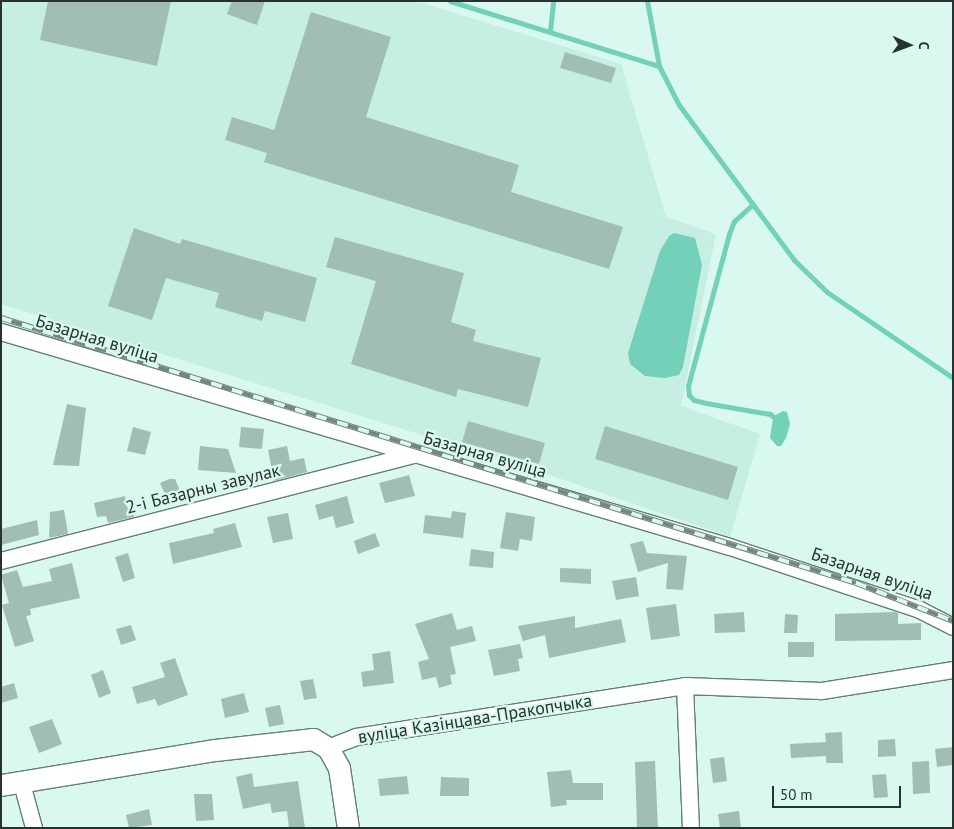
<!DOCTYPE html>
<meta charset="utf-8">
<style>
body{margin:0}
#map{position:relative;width:954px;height:829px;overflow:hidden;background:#d9f8ef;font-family:"PT Sans",sans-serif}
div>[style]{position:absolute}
.built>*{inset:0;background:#c7eee3}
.water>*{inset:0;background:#73d1ba}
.stream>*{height:5px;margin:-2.5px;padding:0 2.5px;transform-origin:2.5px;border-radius:2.5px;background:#73d1ba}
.building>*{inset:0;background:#a1beb5}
.roads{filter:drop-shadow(1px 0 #647f78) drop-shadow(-1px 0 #647f78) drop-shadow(0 1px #647f78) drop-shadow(0 -1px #647f78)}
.minor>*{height:16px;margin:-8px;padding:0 8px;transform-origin:8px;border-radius:8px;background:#fff}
.tertiary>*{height:21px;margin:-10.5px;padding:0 10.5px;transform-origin:10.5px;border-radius:10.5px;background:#fff}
.rail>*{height:5.5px;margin-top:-2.75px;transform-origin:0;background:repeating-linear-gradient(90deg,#d9f8ef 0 11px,#738681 0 22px);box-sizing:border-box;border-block:1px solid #738681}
span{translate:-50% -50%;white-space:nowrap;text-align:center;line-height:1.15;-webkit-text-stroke:4.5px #d9f8ef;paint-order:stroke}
.street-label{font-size:18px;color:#283330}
.frame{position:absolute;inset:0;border:2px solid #283330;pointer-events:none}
.north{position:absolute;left:884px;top:20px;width:50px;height:50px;-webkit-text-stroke:4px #d9f8ef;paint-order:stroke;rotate:92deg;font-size:14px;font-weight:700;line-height:20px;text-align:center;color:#283330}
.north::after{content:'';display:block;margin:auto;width:18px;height:22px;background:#283330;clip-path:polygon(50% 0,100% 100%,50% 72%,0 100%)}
.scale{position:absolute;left:772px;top:786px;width:129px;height:22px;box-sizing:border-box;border:2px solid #283330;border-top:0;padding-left:6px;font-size:15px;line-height:18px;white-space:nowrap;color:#283330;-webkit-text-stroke:4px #d9f8ef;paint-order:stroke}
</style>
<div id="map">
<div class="built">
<div style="clip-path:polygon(1px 1px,416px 1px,621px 64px,666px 217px,716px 234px,681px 406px,760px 434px,730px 537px,538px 471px,1px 304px)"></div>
</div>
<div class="water">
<div style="clip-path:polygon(674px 233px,695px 238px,702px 265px,683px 367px,679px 375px,665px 378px,645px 376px,630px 364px,628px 353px,660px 251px,669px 236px)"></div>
<div style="clip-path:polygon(783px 411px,787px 412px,790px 424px,786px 438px,781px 446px,777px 446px,770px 438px,772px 424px,774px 416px)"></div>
</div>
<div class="stream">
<div style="left:450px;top:1px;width:219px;rotate:17.3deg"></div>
<div style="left:647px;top:1px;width:66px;rotate:79.5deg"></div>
<div style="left:659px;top:66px;width:44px;rotate:62.9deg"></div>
<div style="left:679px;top:105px;width:193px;rotate:53.4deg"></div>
<div style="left:794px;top:260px;width:46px;rotate:44.1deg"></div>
<div style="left:827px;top:292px;width:153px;rotate:34.3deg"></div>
<div style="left:550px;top:31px;width:30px;rotate:-84deg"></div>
<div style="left:752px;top:205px;width:24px;rotate:138deg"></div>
<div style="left:734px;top:221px;width:14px;rotate:111deg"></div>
<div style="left:729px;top:234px;width:157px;rotate:105.1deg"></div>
<div style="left:688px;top:386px;width:9px;rotate:84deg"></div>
<div style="left:689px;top:395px;width:7px;rotate:45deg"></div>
<div style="left:694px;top:400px;width:12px;rotate:14deg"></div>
<div style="left:706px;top:403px;width:65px;rotate:9.8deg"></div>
<div style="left:770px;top:414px;width:11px;rotate:41deg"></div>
</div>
<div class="building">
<div style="clip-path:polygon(48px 1px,171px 1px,157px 66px,40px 40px)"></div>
<div style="clip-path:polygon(232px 1px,265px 1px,257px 25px,227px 14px)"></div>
<div style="clip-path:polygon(311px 12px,391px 37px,366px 117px,519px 165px,511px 192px,623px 227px,609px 269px,264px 162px,267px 153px,225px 140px,232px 117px,274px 130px)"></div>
<div style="clip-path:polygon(565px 52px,616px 68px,611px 83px,560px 68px)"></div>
<div style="clip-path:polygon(134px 228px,180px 244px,182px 239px,317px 278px,305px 322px,265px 311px,262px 321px,215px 307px,219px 293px,166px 278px,152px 320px,108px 306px)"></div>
<div style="clip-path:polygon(335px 237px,464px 273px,451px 322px,476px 330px,473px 341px,541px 358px,528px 407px,458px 389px,456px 397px,351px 364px,376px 281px,326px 267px)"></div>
<div style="clip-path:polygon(67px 404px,86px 408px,79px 466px,53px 465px)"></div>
<div style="clip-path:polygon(468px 421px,545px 443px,539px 464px,462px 442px)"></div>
<div style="clip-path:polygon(605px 426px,738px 467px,728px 500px,595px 459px)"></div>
<div style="clip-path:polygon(133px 427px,151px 432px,145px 455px,127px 451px)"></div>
<div style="clip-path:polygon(241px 427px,264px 429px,262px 449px,239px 447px)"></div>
<div style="clip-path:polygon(200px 446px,228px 449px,236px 473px,198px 470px)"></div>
<div style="clip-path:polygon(287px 446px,290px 461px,304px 458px,307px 472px,274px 481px,268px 450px)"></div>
<div style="clip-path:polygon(409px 475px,415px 496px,385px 503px,379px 483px)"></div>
<div style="clip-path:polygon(169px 479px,175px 479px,183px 498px,169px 504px,160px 483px)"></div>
<div style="clip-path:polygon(125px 496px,128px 510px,132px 509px,134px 517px,108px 523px,106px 516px,97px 517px,94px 503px)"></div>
<div style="clip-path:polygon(347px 496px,354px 523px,336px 528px,333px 516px,319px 520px,315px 505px)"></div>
<div style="clip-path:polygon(64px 510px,68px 534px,49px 538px,50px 512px)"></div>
<div style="clip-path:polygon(452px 511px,466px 513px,463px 538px,423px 533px,425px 515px,451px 518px)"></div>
<div style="clip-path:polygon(506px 512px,535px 517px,532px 541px,520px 539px,518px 551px,500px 548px)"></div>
<div style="clip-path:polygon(288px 513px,293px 539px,273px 543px,267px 517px)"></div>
<div style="clip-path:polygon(37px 520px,39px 535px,1px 545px,1px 529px)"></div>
<div style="clip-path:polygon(235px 523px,242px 547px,173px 564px,169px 543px,214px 533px,213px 529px)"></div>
<div style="clip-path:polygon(375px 533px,380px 546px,358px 554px,354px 541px)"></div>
<div style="clip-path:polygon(643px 541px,647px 553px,687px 556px,683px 590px,666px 589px,668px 563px,638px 572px,630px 544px)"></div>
<div style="clip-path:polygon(471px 549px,494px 552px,493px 568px,469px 566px)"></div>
<div style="clip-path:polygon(128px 553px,135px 578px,123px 582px,115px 557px)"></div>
<div style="clip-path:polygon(72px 563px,80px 598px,30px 609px,31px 615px,26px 616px,34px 641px,15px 647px,2px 605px,9px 603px,1px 575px,17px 570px,23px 587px,52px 581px,49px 569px)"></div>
<div style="clip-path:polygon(560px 568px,591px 569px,591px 584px,560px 582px)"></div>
<div style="clip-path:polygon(636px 577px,639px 596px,616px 600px,612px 581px)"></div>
<div style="clip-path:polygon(676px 604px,680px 636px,651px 640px,646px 608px)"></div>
<div style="clip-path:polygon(744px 612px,745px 632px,715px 633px,714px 614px)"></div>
<div style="clip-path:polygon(895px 612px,898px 613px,898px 624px,921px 623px,921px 640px,835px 641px,835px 614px)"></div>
<div style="clip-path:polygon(452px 613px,457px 630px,472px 626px,476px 641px,450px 647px,456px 674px,450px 675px,452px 684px,439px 688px,436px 677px,422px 680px,418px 662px,429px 659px,415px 624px)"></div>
<div style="clip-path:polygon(785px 614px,798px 615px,797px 633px,784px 633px)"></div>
<div style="clip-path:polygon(575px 616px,575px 628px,621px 619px,626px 642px,549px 658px,545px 635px,523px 641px,518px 626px)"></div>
<div style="clip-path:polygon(131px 625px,136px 640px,121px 645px,116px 629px)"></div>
<div style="clip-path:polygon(788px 642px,814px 642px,814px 657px,788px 657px)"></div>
<div style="clip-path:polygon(520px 644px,523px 658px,518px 659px,520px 671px,494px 676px,488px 650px)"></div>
<div style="clip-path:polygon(390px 651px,394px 683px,363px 687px,361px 672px,374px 670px,372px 654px)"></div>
<div style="clip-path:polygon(175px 658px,188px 695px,158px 706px,155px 699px,137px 704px,132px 687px,165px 677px,160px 663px)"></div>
<div style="clip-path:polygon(103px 670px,111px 693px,99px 698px,91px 675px)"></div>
<div style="clip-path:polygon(313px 679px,317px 698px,304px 700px,300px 681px)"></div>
<div style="clip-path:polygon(14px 683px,18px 698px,1px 703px,1px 687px)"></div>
<div style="clip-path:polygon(244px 693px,249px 712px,225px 718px,221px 699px)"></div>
<div style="clip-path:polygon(280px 705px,284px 724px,269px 727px,265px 708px)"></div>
<div style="clip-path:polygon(52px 719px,62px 744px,39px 753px,29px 727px)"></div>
<div style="clip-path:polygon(842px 732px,843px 763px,826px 763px,826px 756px,791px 758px,790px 744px,826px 742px,825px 733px)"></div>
<div style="clip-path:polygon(895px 739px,896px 756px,878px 757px,878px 740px)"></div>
<div style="clip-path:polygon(953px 747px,953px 765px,937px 767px,935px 749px)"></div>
<div style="clip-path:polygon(724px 757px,727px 781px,713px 783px,710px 759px)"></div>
<div style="clip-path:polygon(655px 761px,658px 828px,637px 828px,635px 762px)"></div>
<div style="clip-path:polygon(929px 761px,930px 793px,913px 794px,912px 762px)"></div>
<div style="clip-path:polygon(571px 770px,573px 783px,603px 783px,603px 800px,566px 800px,567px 805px,551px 807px,547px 772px)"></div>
<div style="clip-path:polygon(252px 773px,254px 787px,298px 781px,305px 828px,289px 828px,287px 811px,272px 813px,270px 803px,243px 809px,236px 777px)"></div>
<div style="clip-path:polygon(886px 774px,888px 797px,874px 798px,872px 775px)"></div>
<div style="clip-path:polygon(407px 776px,409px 794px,380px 796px,378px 779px)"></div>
<div style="clip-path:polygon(441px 777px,469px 778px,469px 796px,440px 796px)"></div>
<div style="clip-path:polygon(194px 794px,212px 794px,214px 820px,196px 821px)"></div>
<div style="clip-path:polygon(149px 809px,152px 825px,129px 828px,126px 815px)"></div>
<div style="clip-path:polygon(739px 811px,741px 828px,720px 828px,718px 814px)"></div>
</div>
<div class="roads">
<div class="minor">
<div style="left:1px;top:332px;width:760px;rotate:16.43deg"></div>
<div style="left:730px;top:547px;width:200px;rotate:18.3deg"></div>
<div style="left:920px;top:610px;width:37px;rotate:27deg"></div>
<div style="left:1px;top:561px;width:427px;rotate:-14.4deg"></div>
<div style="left:685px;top:686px;width:142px;rotate:87.6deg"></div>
<div style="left:328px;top:748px;width:30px;rotate:-21deg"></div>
<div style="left:356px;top:737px;width:333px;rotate:-8.8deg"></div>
<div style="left:685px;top:686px;width:137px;rotate:2.1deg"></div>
<div style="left:822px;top:691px;width:133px;rotate:-9.1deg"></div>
<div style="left:21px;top:780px;width:50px;rotate:74.8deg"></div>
</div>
<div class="tertiary">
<div style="left:1px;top:785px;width:217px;rotate:-9.3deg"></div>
<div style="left:215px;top:750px;width:99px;rotate:-6.4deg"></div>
<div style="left:313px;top:739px;width:17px;rotate:31deg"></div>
<div style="left:328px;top:748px;width:23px;rotate:61deg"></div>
<div style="left:339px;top:768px;width:61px;rotate:81.5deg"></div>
</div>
</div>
<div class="rail">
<div style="left:1px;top:318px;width:895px;rotate:17.22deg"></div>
<div style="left:856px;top:583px;width:104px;rotate:21.4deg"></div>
</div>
<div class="street-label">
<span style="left:97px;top:339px;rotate:17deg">Базарная вуліца</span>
<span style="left:485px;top:455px;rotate:16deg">Базарная вуліца</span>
<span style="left:203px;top:489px;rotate:-14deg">2-і Базарны завулак</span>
<span style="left:872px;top:574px;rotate:19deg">Базарная вуліца</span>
<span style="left:475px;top:719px;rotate:-9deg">вуліца Казінцава-Пракопчыка</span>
</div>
<div class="frame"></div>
<div class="north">С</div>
<div class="scale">50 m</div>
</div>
